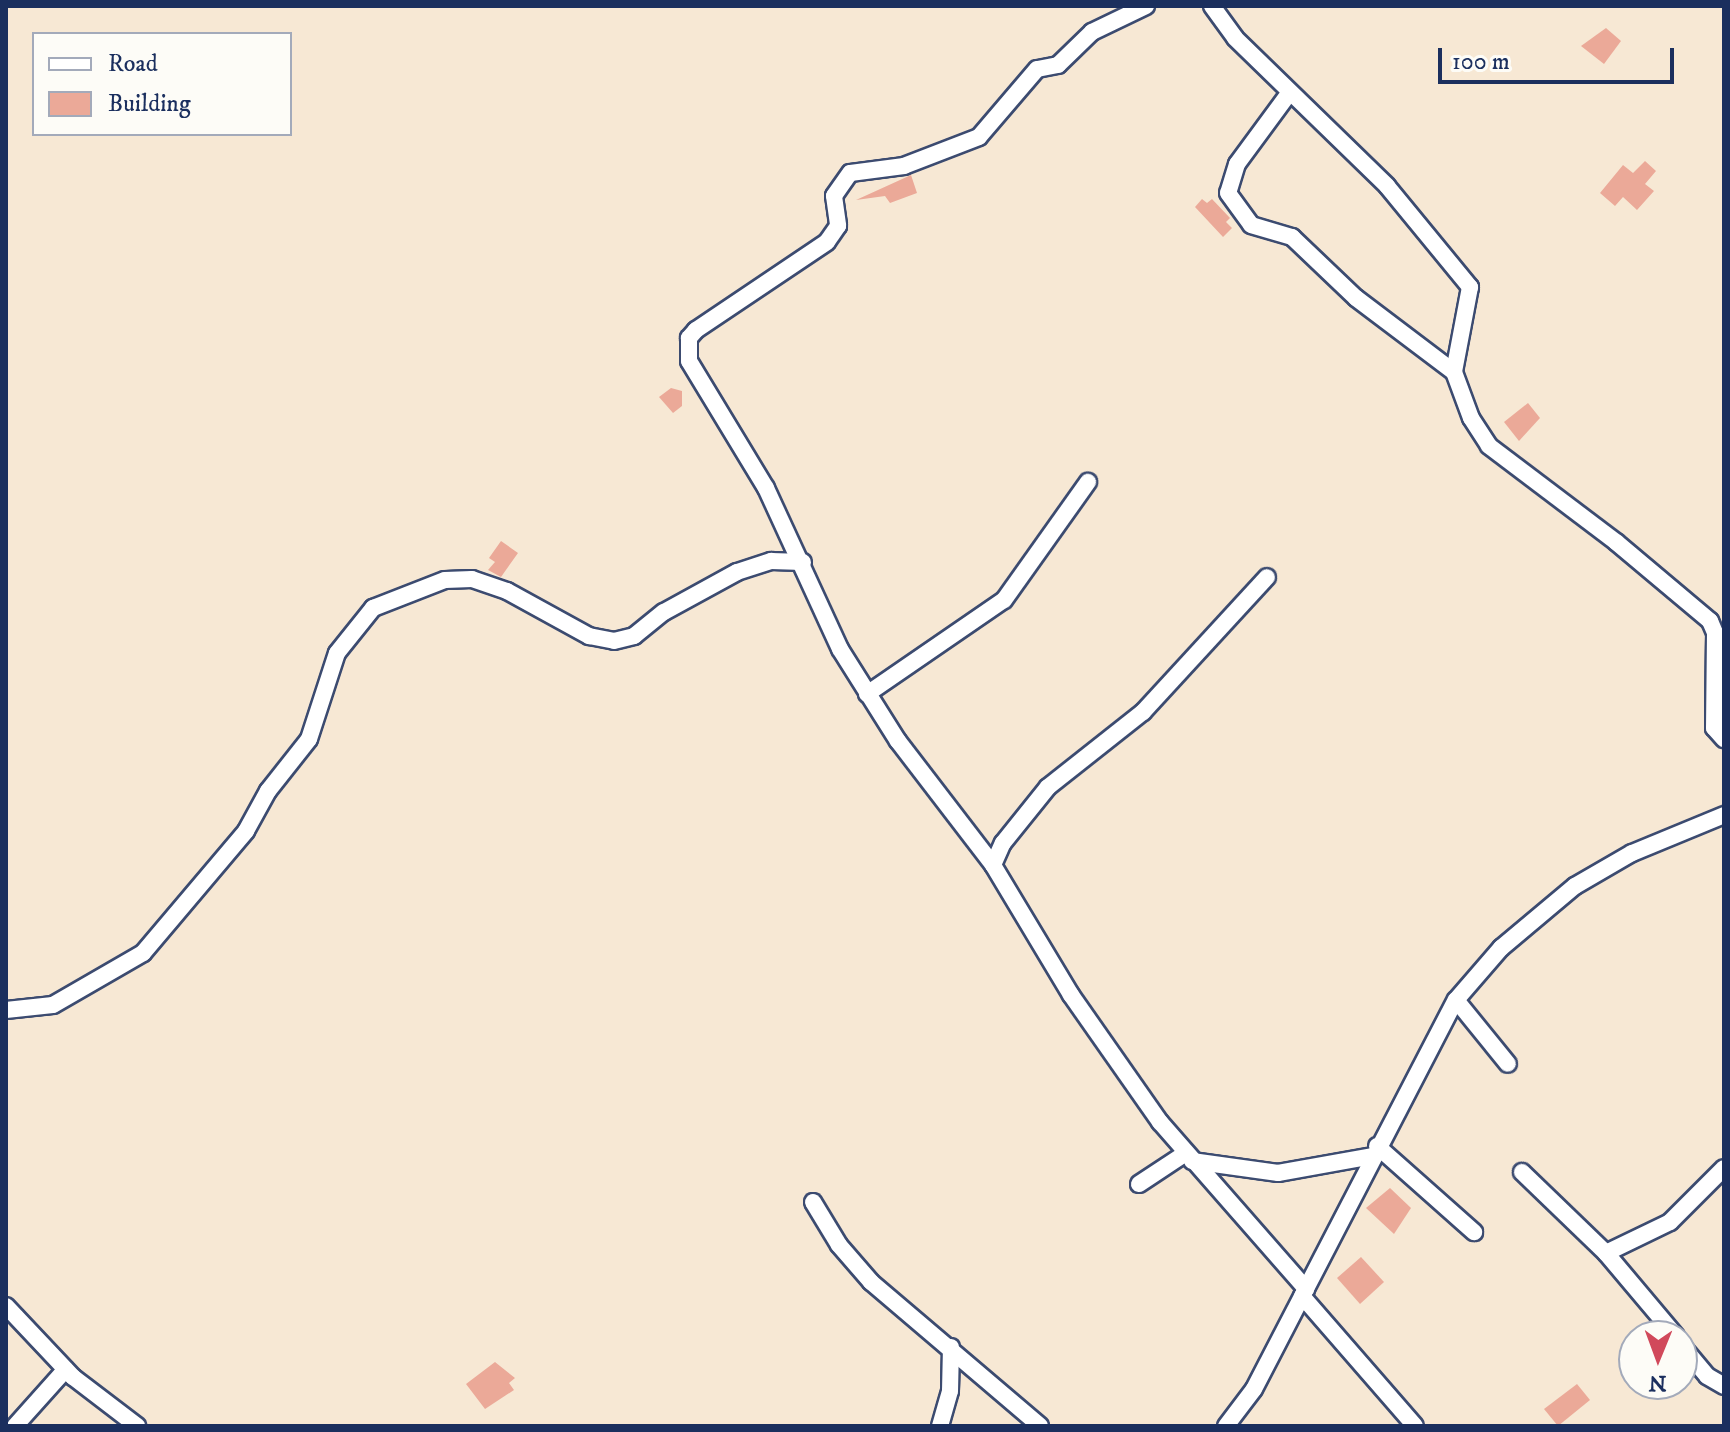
<!DOCTYPE html>
<style>
body{margin:0}
#map{position:relative;width:1730px;height:1432px;overflow:hidden;background:#f7e8d4;font-family:"IM FELL DW Pica",serif}
div>[style]{position:absolute}
.building>*{inset:0;background:#eba998}
.roads{filter:drop-shadow(2px 0 #3c4b70) drop-shadow(-2px 0 #3c4b70) drop-shadow(0 2px #3c4b70) drop-shadow(0 -2px #3c4b70)}
.street>*{height:16px;margin:-8px;padding:0 8px;transform-origin:8px;border-radius:8px;background:#fff}
span{translate:-50% -50%;white-space:nowrap;text-align:center;line-height:1.15;-webkit-text-stroke:6px #fdfcf7;paint-order:stroke}
.frame{position:absolute;inset:0;border:8px solid #1b2f5e;pointer-events:none}
.legend{position:absolute;left:32px;top:32px;width:260px;height:104px;box-sizing:border-box;background:#fdfcf7;border:2px solid #a3aaba;margin:0;padding:10px 14px;list-style:none;font-size:24px;color:#1b2f5e}
.legend li{display:flex;align-items:center;gap:16px;height:40px}
.legend b{width:40px;border:2px solid #a3aaba}
.north{position:absolute;left:1618px;top:1320px;width:80px;height:80px;box-sizing:border-box;background:#fdfcf7;border:2px solid #a3aaba;border-radius:50%;rotate:181deg;font-size:22px;font-weight:700;line-height:32px;text-align:center;color:#1b2f5e}
.north::after{content:'';display:block;margin:auto;width:28px;height:36px;background:#d1495b;clip-path:polygon(50% 0,100% 100%,50% 72%,0 100%)}
.scale{position:absolute;left:1438px;top:48px;width:236px;height:36px;box-sizing:border-box;border:4px solid #1b2f5e;border-top:0;padding-left:10px;font-size:24px;line-height:28px;white-space:nowrap;color:#1b2f5e;-webkit-text-stroke:6px #fdfcf7;paint-order:stroke}
</style>
<div id="map">
<div class="building">
<div style="clip-path:polygon(1606px 28px,1621px 41px,1604px 64px,1581px 46px)"></div>
<div style="clip-path:polygon(1645px 161px,1656px 171px,1645px 184px,1654px 191px,1637px 210px,1623px 197px,1615px 206px,1600px 193px,1623px 165px,1633px 173px)"></div>
<div style="clip-path:polygon(911px 175px,917px 193px,890px 203px,885px 196px,856px 200px)"></div>
<div style="clip-path:polygon(1202px 199px,1207px 203px,1212px 199px,1230px 218px,1226px 222px,1232px 228px,1223px 237px,1195px 207px)"></div>
<div style="clip-path:polygon(671px 388px,682px 391px,682px 406px,673px 413px,659px 397px)"></div>
<div style="clip-path:polygon(1528px 403px,1540px 418px,1519px 441px,1504px 422px)"></div>
<div style="clip-path:polygon(501px 541px,518px 553px,501px 577px,488px 570px,495px 562px,489px 558px)"></div>
<div style="clip-path:polygon(1390px 1188px,1411px 1208px,1394px 1234px,1366px 1208px)"></div>
<div style="clip-path:polygon(1361px 1257px,1384px 1282px,1360px 1304px,1337px 1278px)"></div>
<div style="clip-path:polygon(495px 1362px,515px 1378px,509px 1383px,514px 1390px,485px 1409px,466px 1384px)"></div>
<div style="clip-path:polygon(1577px 1384px,1590px 1400px,1558px 1426px,1544px 1409px)"></div>
</div>
<div class="roads">
<div class="street">
<div style="left:1146px;top:6px;width:60px;rotate:154.3deg"></div>
<div style="left:1092px;top:32px;width:47px;rotate:135.9deg"></div>
<div style="left:1058px;top:65px;width:21px;rotate:169deg"></div>
<div style="left:1037px;top:69px;width:89px;rotate:130.5deg"></div>
<div style="left:979px;top:137px;width:80px;rotate:158.9deg"></div>
<div style="left:904px;top:166px;width:54px;rotate:172.6deg"></div>
<div style="left:850px;top:173px;width:28px;rotate:125deg"></div>
<div style="left:834px;top:196px;width:30px;rotate:82deg"></div>
<div style="left:838px;top:226px;width:19px;rotate:125deg"></div>
<div style="left:827px;top:242px;width:158px;rotate:146.1deg"></div>
<div style="left:696px;top:330px;width:11px;rotate:131deg"></div>
<div style="left:689px;top:338px;width:23px;rotate:90deg"></div>
<div style="left:689px;top:361px;width:149px;rotate:58.8deg"></div>
<div style="left:766px;top:488px;width:177px;rotate:65.3deg"></div>
<div style="left:840px;top:649px;width:109px;rotate:57.8deg"></div>
<div style="left:898px;top:741px;width:156px;rotate:52.5deg"></div>
<div style="left:993px;top:865px;width:152px;rotate:59deg"></div>
<div style="left:1071px;top:995px;width:155px;rotate:55deg"></div>
<div style="left:1160px;top:1122px;width:222px;rotate:48.8deg"></div>
<div style="left:1212px;top:6px;width:39px;rotate:54deg"></div>
<div style="left:1235px;top:38px;width:212px;rotate:44.2deg"></div>
<div style="left:1387px;top:186px;width:131px;rotate:50.6deg"></div>
<div style="left:1470px;top:287px;width:86px;rotate:100.7deg"></div>
<div style="left:1454px;top:372px;width:49px;rotate:69.7deg"></div>
<div style="left:1471px;top:418px;width:33px;rotate:57deg"></div>
<div style="left:1489px;top:446px;width:159px;rotate:37.1deg"></div>
<div style="left:1616px;top:542px;width:123px;rotate:40deg"></div>
<div style="left:1710px;top:621px;width:13px;rotate:67deg"></div>
<div style="left:1715px;top:633px;width:95px;rotate:90.6deg"></div>
<div style="left:1714px;top:728px;width:15px;rotate:48deg"></div>
<div style="left:1290px;top:92px;width:89px;rotate:126.4deg"></div>
<div style="left:1237px;top:164px;width:30px;rotate:107deg"></div>
<div style="left:1228px;top:193px;width:39px;rotate:54deg"></div>
<div style="left:1251px;top:225px;width:43px;rotate:16.3deg"></div>
<div style="left:1292px;top:237px;width:88px;rotate:43.6deg"></div>
<div style="left:1356px;top:298px;width:123px;rotate:37.1deg"></div>
<div style="left:867px;top:694px;width:166px;rotate:-34.5deg"></div>
<div style="left:1004px;top:600px;width:145px;rotate:-54.6deg"></div>
<div style="left:993px;top:865px;width:24px;rotate:-66deg"></div>
<div style="left:1003px;top:843px;width:72px;rotate:-51.2deg"></div>
<div style="left:1048px;top:787px;width:121px;rotate:-38.3deg"></div>
<div style="left:1143px;top:712px;width:183px;rotate:-47.4deg"></div>
<div style="left:1456px;top:1000px;width:82px;rotate:50.9deg"></div>
<div style="left:6px;top:1010px;width:47px;rotate:-6.1deg"></div>
<div style="left:53px;top:1005px;width:104px;rotate:-30deg"></div>
<div style="left:143px;top:953px;width:160px;rotate:-49.8deg"></div>
<div style="left:246px;top:831px;width:46px;rotate:-61.2deg"></div>
<div style="left:268px;top:791px;width:66px;rotate:-51.7deg"></div>
<div style="left:309px;top:739px;width:90px;rotate:-72deg"></div>
<div style="left:337px;top:653px;width:58px;rotate:-51.3deg"></div>
<div style="left:373px;top:608px;width:77px;rotate:-21.3deg"></div>
<div style="left:445px;top:580px;width:27px;rotate:-2deg"></div>
<div style="left:472px;top:579px;width:37px;rotate:19deg"></div>
<div style="left:507px;top:591px;width:94px;rotate:28.8deg"></div>
<div style="left:589px;top:636px;width:25px;rotate:11deg"></div>
<div style="left:614px;top:641px;width:21px;rotate:-14deg"></div>
<div style="left:634px;top:636px;width:38px;rotate:-39deg"></div>
<div style="left:664px;top:612px;width:83px;rotate:-28.7deg"></div>
<div style="left:737px;top:572px;width:36px;rotate:-18deg"></div>
<div style="left:771px;top:561px;width:32px;rotate:2deg"></div>
<div style="left:1377px;top:1146px;width:130px;rotate:41.6deg"></div>
<div style="left:1192px;top:1161px;width:87px;rotate:7.9deg"></div>
<div style="left:1278px;top:1173px;width:97px;rotate:-10.1deg"></div>
<div style="left:1522px;top:1172px;width:117px;rotate:44deg"></div>
<div style="left:1606px;top:1253px;width:109px;rotate:49.9deg"></div>
<div style="left:1139px;top:1184px;width:56px;rotate:-33.4deg"></div>
<div style="left:813px;top:1202px;width:50px;rotate:58.8deg"></div>
<div style="left:839px;top:1245px;width:49px;rotate:49.1deg"></div>
<div style="left:871px;top:1282px;width:222px;rotate:40.4deg"></div>
<div style="left:1606px;top:1253px;width:71px;rotate:-25.8deg"></div>
<div style="left:1670px;top:1222px;width:76px;rotate:-45deg"></div>
<div style="left:1302px;top:1296px;width:172px;rotate:49deg"></div>
<div style="left:6px;top:1306px;width:98px;rotate:46.7deg"></div>
<div style="left:73px;top:1377px;width:81px;rotate:37.4deg"></div>
<div style="left:1682px;top:1346px;width:39px;rotate:50deg"></div>
<div style="left:1707px;top:1376px;width:20px;rotate:30deg"></div>
<div style="left:15px;top:1426px;width:76px;rotate:-48.2deg"></div>
<div style="left:940px;top:1426px;width:36px;rotate:-74deg"></div>
<div style="left:950px;top:1391px;width:44px;rotate:-88.7deg"></div>
<div style="left:1226px;top:1426px;width:46px;rotate:-52.9deg"></div>
<div style="left:1254px;top:1389px;width:438px;rotate:-62.6deg"></div>
<div style="left:1456px;top:1000px;width:69px;rotate:-49.1deg"></div>
<div style="left:1501px;top:948px;width:97px;rotate:-40deg"></div>
<div style="left:1575px;top:886px;width:66px;rotate:-30.1deg"></div>
<div style="left:1632px;top:853px;width:100px;rotate:-22.4deg"></div>
</div>
</div>
<div class="frame"></div>
<ul class="legend">
<li><b style="height:10px;background:#fff"></b>Road</li>
<li><b style="height:22px;background:#eba998"></b>Building</li>
</ul>
<div class="north">N</div>
<div class="scale">100 m</div>
</div>
